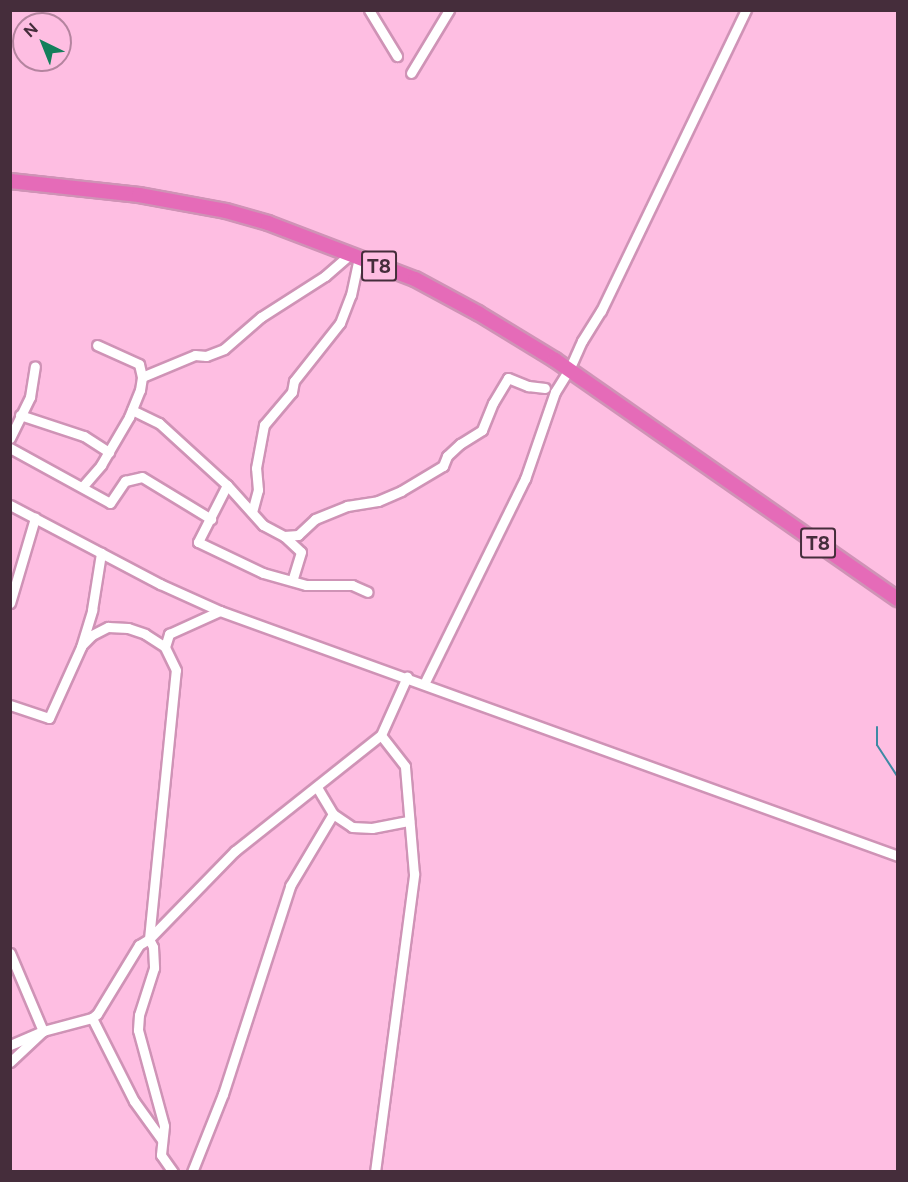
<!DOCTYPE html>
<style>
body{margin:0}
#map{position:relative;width:908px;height:1182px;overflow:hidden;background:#febee2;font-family:Figtree,sans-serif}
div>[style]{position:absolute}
.stream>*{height:2px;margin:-1px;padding:0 1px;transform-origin:1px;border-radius:1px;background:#3e89a4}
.roads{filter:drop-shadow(2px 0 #cf93b6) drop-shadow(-2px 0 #cf93b6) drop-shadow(0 2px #cf93b6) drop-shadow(0 -2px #cf93b6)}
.minor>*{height:9px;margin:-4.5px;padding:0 4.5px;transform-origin:4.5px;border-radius:4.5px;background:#fff}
.highway>*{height:14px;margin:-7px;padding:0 7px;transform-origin:7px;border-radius:7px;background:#e56bb8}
span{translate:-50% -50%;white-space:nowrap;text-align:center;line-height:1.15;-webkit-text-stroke:4.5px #febee2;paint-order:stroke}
.shield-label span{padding:2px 4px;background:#febee2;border:2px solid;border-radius:4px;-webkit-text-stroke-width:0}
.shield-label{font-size:20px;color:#452d3b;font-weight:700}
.frame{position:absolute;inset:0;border:12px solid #452d3b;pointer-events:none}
.north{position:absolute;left:12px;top:12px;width:60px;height:60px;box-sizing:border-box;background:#febee2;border:2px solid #b4849f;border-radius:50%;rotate:317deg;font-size:16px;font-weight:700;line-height:24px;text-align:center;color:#452d3b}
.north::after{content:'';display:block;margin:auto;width:21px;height:27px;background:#137f5b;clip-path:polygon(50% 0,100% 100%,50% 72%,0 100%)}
</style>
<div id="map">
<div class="stream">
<div style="left:877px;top:727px;width:18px;rotate:90deg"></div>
<div style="left:877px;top:745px;width:38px;rotate:57deg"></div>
</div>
<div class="roads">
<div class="minor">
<div style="left:369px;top:10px;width:54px;rotate:58.7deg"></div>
<div style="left:411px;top:73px;width:74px;rotate:-58.9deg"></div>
<div style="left:142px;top:377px;width:57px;rotate:-22.5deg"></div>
<div style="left:195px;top:355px;width:11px;rotate:5deg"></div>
<div style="left:206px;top:356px;width:19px;rotate:-21deg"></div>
<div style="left:224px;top:349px;width:49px;rotate:-40.9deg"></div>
<div style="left:261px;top:317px;width:76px;rotate:-32.6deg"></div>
<div style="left:325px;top:276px;width:32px;rotate:-41deg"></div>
<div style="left:132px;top:410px;width:30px;rotate:26deg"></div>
<div style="left:159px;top:423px;width:92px;rotate:42.4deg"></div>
<div style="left:227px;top:485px;width:54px;rotate:48deg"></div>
<div style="left:263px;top:525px;width:24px;rotate:28deg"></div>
<div style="left:284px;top:536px;width:23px;rotate:43deg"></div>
<div style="left:301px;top:552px;width:30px;rotate:107deg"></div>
<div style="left:20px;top:415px;width:67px;rotate:18.2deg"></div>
<div style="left:84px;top:436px;width:30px;rotate:33deg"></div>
<div style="left:10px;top:438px;width:46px;rotate:-64deg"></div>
<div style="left:30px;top:397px;width:31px;rotate:-81deg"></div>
<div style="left:10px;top:448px;width:114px;rotate:28.8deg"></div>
<div style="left:110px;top:503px;width:27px;rotate:-56deg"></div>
<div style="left:125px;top:481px;width:17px;rotate:-13deg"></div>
<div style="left:142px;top:477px;width:81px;rotate:31.3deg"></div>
<div style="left:227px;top:485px;width:64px;rotate:117deg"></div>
<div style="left:198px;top:542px;width:72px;rotate:25.5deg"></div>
<div style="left:263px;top:573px;width:45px;rotate:15.6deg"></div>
<div style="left:306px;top:585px;width:46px"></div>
<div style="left:352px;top:585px;width:17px;rotate:24deg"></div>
<div style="left:83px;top:486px;width:28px;rotate:-49deg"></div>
<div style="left:101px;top:465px;width:56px;rotate:-59.7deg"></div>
<div style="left:129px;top:417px;width:29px;rotate:-68deg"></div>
<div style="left:140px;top:390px;width:13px;rotate:-81deg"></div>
<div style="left:142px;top:377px;width:13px;rotate:-103deg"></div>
<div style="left:139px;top:364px;width:46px;rotate:-155.7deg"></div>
<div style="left:10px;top:505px;width:170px;rotate:27.8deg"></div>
<div style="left:160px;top:584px;width:66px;rotate:24.2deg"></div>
<div style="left:220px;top:611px;width:721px;rotate:19.87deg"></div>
<div style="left:252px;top:512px;width:23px;rotate:-75deg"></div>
<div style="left:258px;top:490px;width:22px;rotate:-95deg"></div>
<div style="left:256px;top:468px;width:44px;rotate:-79.5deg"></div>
<div style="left:264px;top:425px;width:43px;rotate:-49.7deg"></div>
<div style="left:292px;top:392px;width:11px;rotate:-80deg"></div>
<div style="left:294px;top:381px;width:74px;rotate:-51.6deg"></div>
<div style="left:340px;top:323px;width:30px;rotate:-69deg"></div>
<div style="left:351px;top:295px;width:38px;rotate:-78deg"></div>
<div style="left:284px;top:536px;width:14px;rotate:-4deg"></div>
<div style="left:298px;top:535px;width:23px;rotate:-43deg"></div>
<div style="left:315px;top:519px;width:35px;rotate:-22deg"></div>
<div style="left:347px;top:506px;width:31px;rotate:-9deg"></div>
<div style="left:378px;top:501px;width:25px;rotate:-23deg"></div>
<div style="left:401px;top:491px;width:49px;rotate:-30.8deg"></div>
<div style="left:443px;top:466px;width:11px;rotate:-68deg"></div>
<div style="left:447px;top:456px;width:18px;rotate:-43deg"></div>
<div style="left:460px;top:444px;width:26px;rotate:-32deg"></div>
<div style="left:482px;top:430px;width:29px;rotate:-68deg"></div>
<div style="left:493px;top:403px;width:29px;rotate:-59deg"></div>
<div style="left:508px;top:378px;width:22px;rotate:22deg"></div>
<div style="left:528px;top:386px;width:17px;rotate:7deg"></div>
<div style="left:10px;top:603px;width:89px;rotate:-73.6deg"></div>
<div style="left:82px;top:645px;width:14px;rotate:-45deg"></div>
<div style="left:92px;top:635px;width:18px;rotate:-27deg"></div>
<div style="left:108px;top:627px;width:20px;rotate:3deg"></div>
<div style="left:128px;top:628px;width:18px;rotate:19deg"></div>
<div style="left:145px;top:634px;width:24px;rotate:33deg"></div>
<div style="left:424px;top:684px;width:229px;rotate:-63.8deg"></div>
<div style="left:525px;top:479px;width:92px;rotate:-71deg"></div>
<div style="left:555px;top:392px;width:26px;rotate:-58deg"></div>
<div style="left:569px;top:370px;width:32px;rotate:-66deg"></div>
<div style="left:582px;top:341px;width:36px;rotate:-58deg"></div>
<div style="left:601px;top:311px;width:334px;rotate:-64.3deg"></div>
<div style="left:10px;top:705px;width:41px;rotate:18.4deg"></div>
<div style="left:49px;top:718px;width:78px;rotate:-65.7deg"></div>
<div style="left:81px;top:647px;width:39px;rotate:-73deg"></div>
<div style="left:92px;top:610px;width:58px;rotate:-81deg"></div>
<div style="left:333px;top:814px;width:23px;rotate:34deg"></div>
<div style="left:352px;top:827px;width:20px;rotate:3deg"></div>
<div style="left:372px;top:828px;width:38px;rotate:-11deg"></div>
<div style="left:149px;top:939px;width:123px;rotate:-45.7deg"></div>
<div style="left:235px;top:851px;width:186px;rotate:-38.5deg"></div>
<div style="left:381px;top:735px;width:64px;rotate:-65.9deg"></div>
<div style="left:149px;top:939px;width:270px;rotate:-84.3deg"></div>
<div style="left:176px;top:670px;width:25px;rotate:-116deg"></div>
<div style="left:165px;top:647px;width:14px;rotate:-73deg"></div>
<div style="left:169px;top:634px;width:56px;rotate:-24.3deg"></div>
<div style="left:10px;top:953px;width:85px;rotate:67.1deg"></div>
<div style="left:43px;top:1031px;width:36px;rotate:157deg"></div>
<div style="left:92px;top:1018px;width:93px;rotate:63.2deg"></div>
<div style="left:134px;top:1101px;width:48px;rotate:54.3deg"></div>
<div style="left:10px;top:1062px;width:45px;rotate:-43.2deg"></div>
<div style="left:43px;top:1031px;width:51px;rotate:-14.9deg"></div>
<div style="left:92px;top:1018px;width:6px;rotate:-39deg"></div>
<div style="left:97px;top:1014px;width:81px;rotate:-58.7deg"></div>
<div style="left:139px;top:945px;width:12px;rotate:-31deg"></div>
<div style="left:149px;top:939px;width:9px;rotate:63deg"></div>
<div style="left:153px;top:947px;width:21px;rotate:87deg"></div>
<div style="left:154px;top:968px;width:49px;rotate:107.7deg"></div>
<div style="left:139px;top:1015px;width:15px;rotate:94deg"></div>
<div style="left:138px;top:1030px;width:99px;rotate:74.8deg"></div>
<div style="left:164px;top:1126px;width:29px;rotate:96deg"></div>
<div style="left:161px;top:1155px;width:21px;rotate:55deg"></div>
<div style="left:192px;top:1172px;width:84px;rotate:-68.3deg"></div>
<div style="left:223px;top:1094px;width:219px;rotate:-72.1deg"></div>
<div style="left:290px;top:886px;width:84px;rotate:-59.2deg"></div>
<div style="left:333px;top:814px;width:31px;rotate:-121deg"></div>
<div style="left:375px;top:1172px;width:301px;rotate:-82.5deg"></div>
<div style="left:414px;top:874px;width:108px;rotate:-94.8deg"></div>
<div style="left:405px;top:766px;width:39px;rotate:-128deg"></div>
</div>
<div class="highway">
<div style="left:10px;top:181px;width:130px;rotate:6.2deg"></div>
<div style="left:139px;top:195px;width:88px;rotate:10.4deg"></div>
<div style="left:226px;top:211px;width:44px;rotate:15.9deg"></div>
<div style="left:268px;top:223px;width:157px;rotate:20.9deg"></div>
<div style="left:415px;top:279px;width:72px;rotate:28.4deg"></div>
<div style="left:478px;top:313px;width:90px;rotate:31.4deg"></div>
<div style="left:555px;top:360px;width:418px;rotate:34.9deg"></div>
</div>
</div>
<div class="shield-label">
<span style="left:379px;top:266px">T8</span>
<span style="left:818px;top:543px">T8</span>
</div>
<div class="frame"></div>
<div class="north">N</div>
</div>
